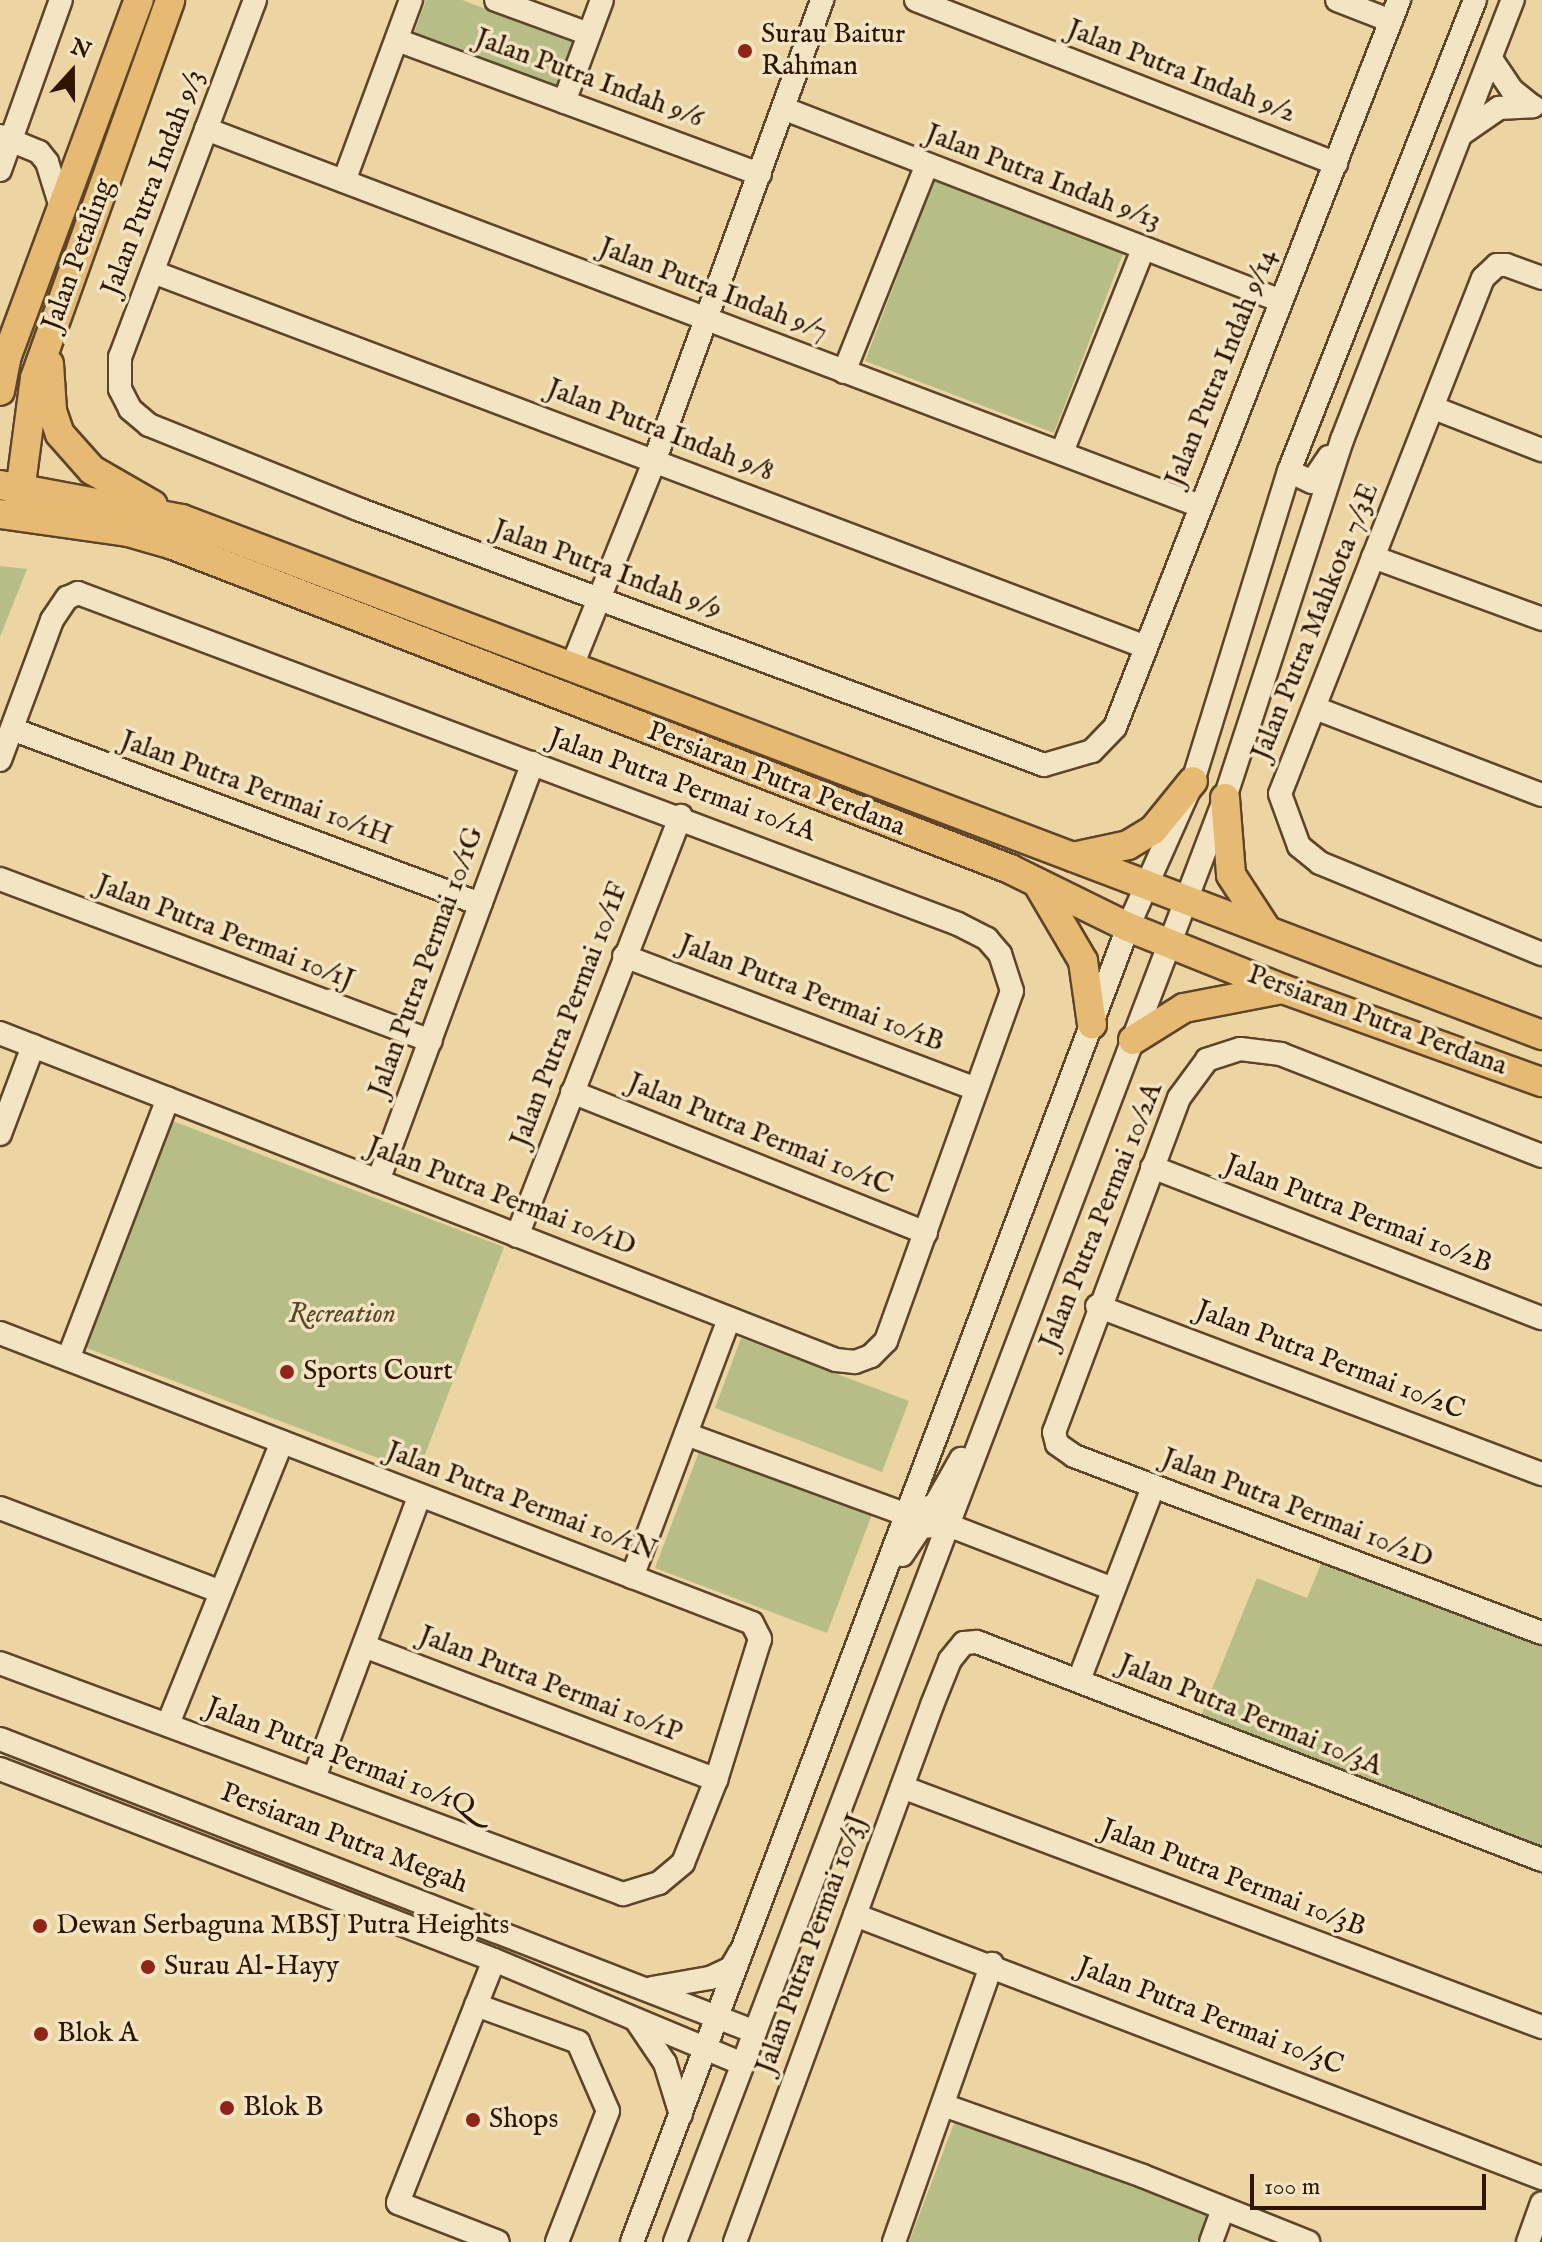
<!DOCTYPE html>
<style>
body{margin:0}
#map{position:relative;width:1542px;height:2242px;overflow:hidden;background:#ecd5a3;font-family:"IM FELL English",serif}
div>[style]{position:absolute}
.green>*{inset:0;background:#b7bd86}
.roads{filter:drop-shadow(2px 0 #5e4429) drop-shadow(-2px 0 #5e4429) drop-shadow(0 2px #5e4429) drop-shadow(0 -2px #5e4429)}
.minor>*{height:22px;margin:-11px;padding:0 11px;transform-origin:11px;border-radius:11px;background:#f3e4c3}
.major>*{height:28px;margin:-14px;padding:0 14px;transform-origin:14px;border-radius:14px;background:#e6ba72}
.dots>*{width:22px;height:22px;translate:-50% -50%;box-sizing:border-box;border:4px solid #f3e4c3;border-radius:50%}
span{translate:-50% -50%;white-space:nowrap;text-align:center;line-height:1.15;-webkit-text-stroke:7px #f3e4c3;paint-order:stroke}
.poi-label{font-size:28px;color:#2f1400}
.left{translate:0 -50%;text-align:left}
.street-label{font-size:28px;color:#2f1400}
.park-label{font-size:28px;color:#584728;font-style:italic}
.north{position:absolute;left:32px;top:32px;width:80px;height:80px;-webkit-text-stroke:6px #f3e4c3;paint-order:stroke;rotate:21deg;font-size:22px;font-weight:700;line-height:32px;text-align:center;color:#2f1400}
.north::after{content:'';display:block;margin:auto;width:28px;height:36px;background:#2f1400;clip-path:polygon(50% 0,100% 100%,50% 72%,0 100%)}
.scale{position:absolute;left:1250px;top:2174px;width:236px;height:36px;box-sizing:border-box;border:4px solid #2f1400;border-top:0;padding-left:10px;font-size:24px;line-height:28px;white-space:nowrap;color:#2f1400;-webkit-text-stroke:6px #f3e4c3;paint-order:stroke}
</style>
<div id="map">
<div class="green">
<div style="clip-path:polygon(426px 0,462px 0,575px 43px,556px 91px,413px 36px)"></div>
<div style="clip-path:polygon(935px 178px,1124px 251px,1054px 433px,865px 361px)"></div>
<div style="clip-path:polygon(0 566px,27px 569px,0 637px)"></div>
<div style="clip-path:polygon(170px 1120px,504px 1247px,418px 1473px,84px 1347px)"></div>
<div style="clip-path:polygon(741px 1338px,909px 1401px,882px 1472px,715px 1408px)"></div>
<div style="clip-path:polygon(702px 1444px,874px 1509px,827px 1633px,655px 1568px)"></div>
<div style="clip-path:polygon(1323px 1559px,1542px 1643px,1542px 1849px,1200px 1718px,1257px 1578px,1307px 1598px)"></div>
<div style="clip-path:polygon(956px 2118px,1207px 2214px,1197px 2242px,909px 2242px)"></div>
</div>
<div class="roads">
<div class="minor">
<div style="left:255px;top:0;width:382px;rotate:110.7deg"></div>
<div style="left:120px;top:357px;width:32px;rotate:90deg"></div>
<div style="left:120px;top:389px;width:22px;rotate:63deg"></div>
<div style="left:130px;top:409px;width:25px;rotate:40deg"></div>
<div style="left:149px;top:425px;width:225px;rotate:21.9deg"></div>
<div style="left:358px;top:509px;width:732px;rotate:20.46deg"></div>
<div style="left:1044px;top:765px;width:50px;rotate:-16.3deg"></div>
<div style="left:1092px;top:751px;width:33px;rotate:-46deg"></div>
<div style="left:1115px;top:727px;width:781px;rotate:-68.66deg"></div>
<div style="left:496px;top:0;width:99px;rotate:20.1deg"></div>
<div style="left:916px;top:0;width:451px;rotate:21.3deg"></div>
<div style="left:1337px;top:0;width:58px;rotate:21.3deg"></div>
<div style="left:397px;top:40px;width:387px;rotate:20.3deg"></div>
<div style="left:1491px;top:59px;width:37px;rotate:56deg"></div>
<div style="left:1512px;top:90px;width:26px;rotate:39deg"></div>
<div style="left:564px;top:102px;width:109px;rotate:-69.6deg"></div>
<div style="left:785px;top:109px;width:532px;rotate:21.16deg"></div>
<div style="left:206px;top:129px;width:1063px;rotate:20.77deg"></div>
<div style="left:1463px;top:133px;width:44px;rotate:-34.8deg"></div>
<div style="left:1499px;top:108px;width:34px;rotate:-3deg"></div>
<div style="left:0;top:136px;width:42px;rotate:22.3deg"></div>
<div style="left:39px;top:152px;width:13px;rotate:51deg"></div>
<div style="left:47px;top:162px;width:47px;rotate:72.7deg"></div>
<div style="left:0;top:170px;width:181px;rotate:-70.3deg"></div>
<div style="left:344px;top:181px;width:193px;rotate:-69.7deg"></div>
<div style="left:153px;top:272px;width:1061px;rotate:20.69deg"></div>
<div style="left:1542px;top:278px;width:38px;rotate:-160deg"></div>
<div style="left:1506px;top:265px;width:9px;rotate:180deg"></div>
<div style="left:1497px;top:265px;width:19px;rotate:137deg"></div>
<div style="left:1483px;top:278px;width:554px;rotate:111.48deg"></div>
<div style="left:1280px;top:794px;width:55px;rotate:69.9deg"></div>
<div style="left:1299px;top:846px;width:27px;rotate:39deg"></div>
<div style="left:1320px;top:863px;width:240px;rotate:22.3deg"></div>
<div style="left:844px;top:372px;width:223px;rotate:-68.2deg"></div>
<div style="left:1434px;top:408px;width:116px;rotate:21.3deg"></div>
<div style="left:1062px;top:452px;width:219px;rotate:-68.2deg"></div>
<div style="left:1289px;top:471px;width:25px;rotate:26deg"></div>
<div style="left:1312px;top:482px;width:30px;rotate:-56deg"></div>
<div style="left:1373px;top:557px;width:180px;rotate:20.1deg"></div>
<div style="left:572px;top:666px;width:220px;rotate:-68.1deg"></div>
<div style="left:654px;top:462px;width:492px;rotate:-70deg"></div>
<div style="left:1315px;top:708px;width:243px;rotate:21deg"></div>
<div style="left:12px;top:729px;width:500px;rotate:20.5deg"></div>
<div style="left:0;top:760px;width:149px;rotate:-69.6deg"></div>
<div style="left:52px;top:620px;width:27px;rotate:-56deg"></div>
<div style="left:67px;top:598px;width:12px;rotate:-24deg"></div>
<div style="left:78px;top:593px;width:940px;rotate:20.61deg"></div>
<div style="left:958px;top:924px;width:33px;rotate:27deg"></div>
<div style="left:987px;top:939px;width:20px;rotate:49deg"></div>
<div style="left:1000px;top:954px;width:39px;rotate:72deg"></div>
<div style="left:1012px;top:991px;width:372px;rotate:109.8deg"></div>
<div style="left:886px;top:1341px;width:21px;rotate:135deg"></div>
<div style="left:871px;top:1356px;width:17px;rotate:159deg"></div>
<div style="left:855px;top:1362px;width:19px;rotate:-174deg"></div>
<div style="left:836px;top:1360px;width:898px;rotate:-158.64deg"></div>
<div style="left:0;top:879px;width:460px;rotate:20.6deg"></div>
<div style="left:624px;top:956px;width:376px;rotate:20.7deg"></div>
<div style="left:572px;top:1092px;width:381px;rotate:21.7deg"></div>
<div style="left:0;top:1134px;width:94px;rotate:-69.4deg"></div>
<div style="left:1542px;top:1156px;width:280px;rotate:-158.7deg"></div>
<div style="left:1281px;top:1054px;width:41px;rotate:-173deg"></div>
<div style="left:1240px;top:1049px;width:35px;rotate:162deg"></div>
<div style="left:1207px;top:1060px;width:47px;rotate:126.4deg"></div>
<div style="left:1179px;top:1098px;width:357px;rotate:110.5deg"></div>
<div style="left:1054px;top:1432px;width:12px;rotate:76deg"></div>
<div style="left:1057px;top:1444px;width:21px;rotate:35deg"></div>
<div style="left:1074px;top:1456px;width:500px;rotate:20.72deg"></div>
<div style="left:1152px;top:1167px;width:418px;rotate:21.2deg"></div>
<div style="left:378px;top:1181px;width:446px;rotate:-69.7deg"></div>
<div style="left:517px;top:1236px;width:451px;rotate:-68.7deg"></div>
<div style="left:1097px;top:1306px;width:476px;rotate:20.7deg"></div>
<div style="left:0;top:1333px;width:806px;rotate:21.09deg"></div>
<div style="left:752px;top:1623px;width:18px;rotate:63deg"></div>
<div style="left:760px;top:1639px;width:148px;rotate:107.3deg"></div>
<div style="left:716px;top:1780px;width:89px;rotate:111.7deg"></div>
<div style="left:683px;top:1863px;width:31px;rotate:140deg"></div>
<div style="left:659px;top:1883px;width:38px;rotate:163deg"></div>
<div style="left:623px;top:1894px;width:664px;rotate:-159.66deg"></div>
<div style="left:68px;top:1359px;width:279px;rotate:-69deg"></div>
<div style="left:686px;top:1434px;width:235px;rotate:20.1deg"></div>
<div style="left:0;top:1508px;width:236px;rotate:20.8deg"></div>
<div style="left:907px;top:1515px;width:30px;rotate:-20deg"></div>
<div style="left:935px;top:1505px;width:53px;rotate:-60.5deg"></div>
<div style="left:902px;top:1555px;width:34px;rotate:-56deg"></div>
<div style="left:921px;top:1527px;width:27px;rotate:-4deg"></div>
<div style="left:948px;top:1525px;width:177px;rotate:21.2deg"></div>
<div style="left:632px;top:1577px;width:276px;rotate:-69.4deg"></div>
<div style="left:364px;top:1646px;width:377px;rotate:20.8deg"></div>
<div style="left:1079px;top:1680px;width:207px;rotate:-69deg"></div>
<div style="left:168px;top:1724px;width:304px;rotate:-68deg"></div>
<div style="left:0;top:1739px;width:810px;rotate:21.21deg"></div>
<div style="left:0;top:1769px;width:530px;rotate:21.14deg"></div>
<div style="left:494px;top:1960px;width:270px;rotate:22.7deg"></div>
<div style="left:314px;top:1778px;width:302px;rotate:-69.5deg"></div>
<div style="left:902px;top:1787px;width:684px;rotate:20.56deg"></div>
<div style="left:855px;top:1915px;width:736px;rotate:20.95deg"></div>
<div style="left:494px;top:1960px;width:261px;rotate:111.6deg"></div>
<div style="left:398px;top:2203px;width:107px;rotate:21.3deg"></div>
<div style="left:652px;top:1988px;width:59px;rotate:-9.8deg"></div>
<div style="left:710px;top:1978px;width:23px;rotate:-25deg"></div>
<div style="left:731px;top:1968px;width:16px;rotate:-60deg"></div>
<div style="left:476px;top:2005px;width:109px;rotate:19.9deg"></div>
<div style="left:578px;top:2042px;width:75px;rotate:66.5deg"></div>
<div style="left:608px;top:2111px;width:141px;rotate:111.3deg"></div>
<div style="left:636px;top:2020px;width:52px;rotate:56deg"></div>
<div style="left:665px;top:2063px;width:54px;rotate:72.9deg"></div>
<div style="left:943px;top:2105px;width:212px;rotate:19.5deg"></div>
<div style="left:1143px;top:2176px;width:178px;rotate:21.8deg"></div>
<div style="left:632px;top:2242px;width:1405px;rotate:-69.33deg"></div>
<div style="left:1128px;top:927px;width:160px;rotate:-66deg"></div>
<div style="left:1193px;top:781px;width:325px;rotate:-72.8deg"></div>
<div style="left:1289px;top:471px;width:506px;rotate:-68.45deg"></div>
<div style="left:675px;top:2242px;width:1545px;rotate:-69.15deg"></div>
<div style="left:1225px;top:798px;width:377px;rotate:-71.9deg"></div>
<div style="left:1342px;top:440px;width:472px;rotate:-68.8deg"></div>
<div style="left:735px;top:2242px;width:572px;rotate:-69.85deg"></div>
<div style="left:932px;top:1705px;width:48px;rotate:-68.2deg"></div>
<div style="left:950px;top:1660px;width:22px;rotate:-51deg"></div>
<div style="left:964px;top:1643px;width:13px;rotate:-4deg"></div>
<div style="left:977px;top:1642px;width:606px;rotate:21.1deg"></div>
<div style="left:894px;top:2242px;width:295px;rotate:-70.6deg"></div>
<div style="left:1211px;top:2242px;width:35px;rotate:-70deg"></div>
<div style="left:1528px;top:2242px;width:41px;rotate:-70.3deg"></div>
</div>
<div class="major">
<div style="left:49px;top:364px;width:47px;rotate:86.3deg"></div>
<div style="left:52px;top:411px;width:24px;rotate:71deg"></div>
<div style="left:60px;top:434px;width:48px;rotate:48.4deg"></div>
<div style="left:92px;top:470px;width:70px;rotate:29.8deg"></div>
<div style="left:0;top:391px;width:36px;rotate:-79deg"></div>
<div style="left:7px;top:356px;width:380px;rotate:-69.7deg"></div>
<div style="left:0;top:485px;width:185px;rotate:10.6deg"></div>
<div style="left:182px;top:519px;width:1455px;rotate:20.78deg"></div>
<div style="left:18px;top:507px;width:130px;rotate:-82.5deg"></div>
<div style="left:35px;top:378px;width:401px;rotate:-70.3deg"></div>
<div style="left:0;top:514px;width:129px;rotate:8deg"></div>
<div style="left:128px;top:532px;width:47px;rotate:16.1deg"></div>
<div style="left:173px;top:545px;width:898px;rotate:21.16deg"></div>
<div style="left:1010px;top:869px;width:131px;rotate:26.2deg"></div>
<div style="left:1128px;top:927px;width:167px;rotate:21.8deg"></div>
<div style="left:1283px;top:989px;width:275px;rotate:19.8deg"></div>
<div style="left:1225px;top:798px;width:77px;rotate:85.5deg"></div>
<div style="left:1231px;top:875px;width:62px;rotate:56.8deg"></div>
<div style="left:1073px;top:857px;width:56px;rotate:-12.3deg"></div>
<div style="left:1128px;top:845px;width:29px;rotate:-31deg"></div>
<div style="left:1153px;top:830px;width:63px;rotate:-50.8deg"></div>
<div style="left:1039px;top:886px;width:87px;rotate:59.6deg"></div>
<div style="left:1083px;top:961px;width:64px;rotate:81.9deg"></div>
<div style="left:1133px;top:1040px;width:60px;rotate:-32.1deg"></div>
<div style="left:1184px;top:1008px;width:100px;rotate:-11deg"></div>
</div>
</div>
<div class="dots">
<div style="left:745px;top:51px;background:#8f2418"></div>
<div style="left:287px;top:1372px;background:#8f2418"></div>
<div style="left:40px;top:1926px;background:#8f2418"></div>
<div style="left:148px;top:1967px;background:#8f2418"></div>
<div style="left:41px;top:2034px;background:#8f2418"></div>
<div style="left:227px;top:2108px;background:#8f2418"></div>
<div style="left:473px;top:2120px;background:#8f2418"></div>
</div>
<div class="poi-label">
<span class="left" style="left:761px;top:51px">Surau Baitur<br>Rahman</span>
<span class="left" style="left:303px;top:1372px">Sports Court</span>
<span class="left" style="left:56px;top:1926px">Dewan Serbaguna MBSJ Putra Heights</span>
<span class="left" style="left:164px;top:1967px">Surau Al-Hayy</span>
<span class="left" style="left:57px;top:2034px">Blok A</span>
<span class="left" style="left:243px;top:2108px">Blok B</span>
<span class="left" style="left:489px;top:2120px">Shops</span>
</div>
<div class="street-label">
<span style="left:1181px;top:72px;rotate:21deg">Jalan Putra Indah 9/2</span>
<span style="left:589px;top:79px;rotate:20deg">Jalan Putra Indah 9/6</span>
<span style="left:1043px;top:178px;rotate:21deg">Jalan Putra Indah 9/13</span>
<span style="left:154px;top:183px;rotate:-69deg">Jalan Putra Indah 9/3</span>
<span style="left:79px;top:255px;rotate:-70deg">Jalan Petaling</span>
<span style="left:713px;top:290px;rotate:21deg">Jalan Putra Indah 9/7</span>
<span style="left:1222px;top:368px;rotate:-68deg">Jalan Putra Indah 9/14</span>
<span style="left:660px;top:431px;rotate:21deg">Jalan Putra Indah 9/8</span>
<span style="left:607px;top:570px;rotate:20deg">Jalan Putra Indah 9/9</span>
<span style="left:1316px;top:622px;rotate:-68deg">Jalan Putra Mahkota 7/3E</span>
<span style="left:776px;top:780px;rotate:21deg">Persiaran Putra Perdana</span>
<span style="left:682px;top:786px;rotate:20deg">Jalan Putra Permai 10/1A</span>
<span style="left:256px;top:789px;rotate:20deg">Jalan Putra Permai 10/1H</span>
<span style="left:225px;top:933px;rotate:21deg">Jalan Putra Permai 10/1J</span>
<span style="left:427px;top:962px;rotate:-70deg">Jalan Putra Permai 10/1G</span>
<span style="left:811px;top:994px;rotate:21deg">Jalan Putra Permai 10/1B</span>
<span style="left:570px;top:1015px;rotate:-69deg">Jalan Putra Permai 10/1F</span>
<span style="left:1377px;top:1021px;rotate:20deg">Persiaran Putra Perdana</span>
<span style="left:760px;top:1135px;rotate:22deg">Jalan Putra Permai 10/1C</span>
<span style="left:501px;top:1197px;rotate:21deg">Jalan Putra Permai 10/1D</span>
<span style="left:1358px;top:1215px;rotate:21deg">Jalan Putra Permai 10/2B</span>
<span style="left:1102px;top:1216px;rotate:-68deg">Jalan Putra Permai 10/2A</span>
<span style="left:1330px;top:1361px;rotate:21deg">Jalan Putra Permai 10/2C</span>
<span style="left:521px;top:1502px;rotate:21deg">Jalan Putra Permai 10/1N</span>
<span style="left:1297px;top:1509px;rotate:21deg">Jalan Putra Permai 10/2D</span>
<span style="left:550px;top:1685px;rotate:21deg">Jalan Putra Permai 10/1P</span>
<span style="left:1250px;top:1716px;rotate:22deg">Jalan Putra Permai 10/3A</span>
<span style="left:340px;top:1758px;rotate:21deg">Jalan Putra Permai 10/1Q</span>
<span style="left:344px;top:1839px;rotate:21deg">Persiaran Putra Megah</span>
<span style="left:1233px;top:1879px;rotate:21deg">Jalan Putra Permai 10/3B</span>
<span style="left:812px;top:1944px;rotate:-70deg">Jalan Putra Permai 10/3J</span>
<span style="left:1210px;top:2017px;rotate:21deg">Jalan Putra Permai 10/3C</span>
</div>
<div class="park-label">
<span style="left:342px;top:1315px">Recreation</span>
</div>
<div class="north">N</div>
<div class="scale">100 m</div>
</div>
